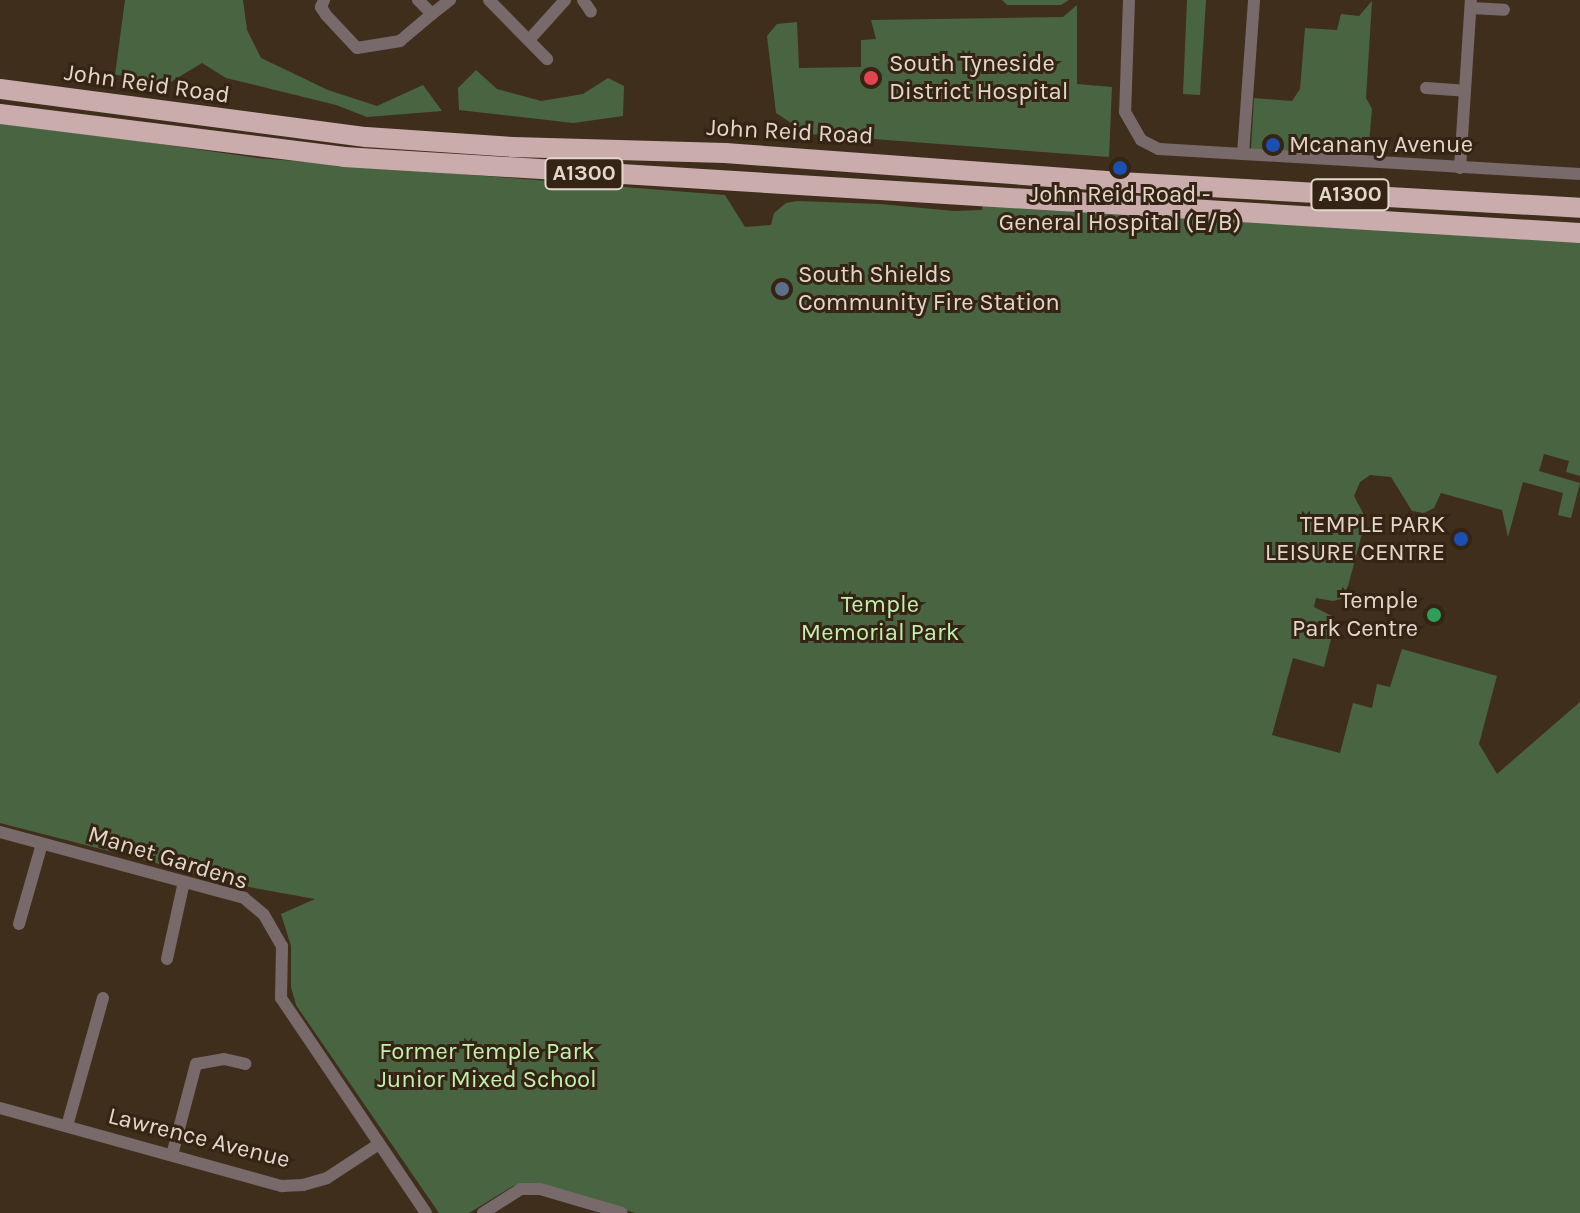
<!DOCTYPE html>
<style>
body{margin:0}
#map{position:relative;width:1580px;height:1213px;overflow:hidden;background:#402e1d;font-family:Karla,sans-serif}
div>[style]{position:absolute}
.green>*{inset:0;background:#496440}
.minor>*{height:12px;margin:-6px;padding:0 6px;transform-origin:6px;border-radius:6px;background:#786a6a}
.trunk>*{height:20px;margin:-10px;padding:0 10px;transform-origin:10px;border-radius:10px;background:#caacac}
.dots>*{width:22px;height:22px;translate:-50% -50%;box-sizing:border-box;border:4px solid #352414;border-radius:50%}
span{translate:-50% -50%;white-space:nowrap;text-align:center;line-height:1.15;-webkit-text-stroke:6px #352414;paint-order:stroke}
.shield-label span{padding:2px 6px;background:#352414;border:2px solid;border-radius:6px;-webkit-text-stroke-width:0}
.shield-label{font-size:22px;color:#e3d7cd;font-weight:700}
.poi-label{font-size:24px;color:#e3d7cd}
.left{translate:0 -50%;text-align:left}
.right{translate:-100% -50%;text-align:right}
.street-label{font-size:24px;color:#e3d7cd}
.park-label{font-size:24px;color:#c1f0b1}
</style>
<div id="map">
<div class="green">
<div style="clip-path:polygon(125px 0,243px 0,247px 30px,261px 58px,328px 90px,377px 106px,423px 85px,442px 111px,367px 117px,336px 105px,226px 78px,202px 63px,164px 86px,126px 88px,128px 76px,115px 75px)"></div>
<div style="clip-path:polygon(1002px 0,1069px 0,1061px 5px,1007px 5px)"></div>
<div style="clip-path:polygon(1187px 0,1206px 0,1200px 95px,1183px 94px)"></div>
<div style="clip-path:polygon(1372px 1px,1366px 98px,1372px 109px,1369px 143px,1301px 139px,1301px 152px,1251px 149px,1254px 98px,1292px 101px,1300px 89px,1305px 28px,1337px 30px,1341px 14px,1359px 16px)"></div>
<div style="clip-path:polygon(1077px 5px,1077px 84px,1112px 87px,1109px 157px,808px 134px,776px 113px,767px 36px,777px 24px,797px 22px,799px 68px,861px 67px,861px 40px,876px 39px,871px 20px,1063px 17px)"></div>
<div style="clip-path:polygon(476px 70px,497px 89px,541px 101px,583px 94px,608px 78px,624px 86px,623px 116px,573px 123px,459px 110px,458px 88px)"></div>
<div style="clip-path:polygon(0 121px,257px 158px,725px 195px,745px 227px,771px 225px,774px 213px,786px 203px,797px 201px,880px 204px,954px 211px,982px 210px,983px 204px,1580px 240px,1580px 476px,1566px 472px,1569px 461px,1544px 454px,1539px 471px,1580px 483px,1571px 518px,1558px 515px,1563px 493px,1523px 482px,1508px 537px,1502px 510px,1441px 493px,1434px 508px,1424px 513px,1412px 511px,1391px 477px,1370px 475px,1360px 482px,1354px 496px,1364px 515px,1364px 526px,1348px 586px,1341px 599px,1333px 601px,1316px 598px,1314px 607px,1332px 616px,1334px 627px,1324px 667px,1293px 658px,1272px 735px,1340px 753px,1353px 703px,1372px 708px,1377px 684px,1390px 687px,1402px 649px,1497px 676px,1479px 744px,1497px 774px,1580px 702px,1580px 1213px,635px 1213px,544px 1185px,513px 1186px,469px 1213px,439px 1213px,296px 1005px,291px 987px,291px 946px,281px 914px,315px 899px,249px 887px,0 823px)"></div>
</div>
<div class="minor">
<div style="left:324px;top:0;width:8px;rotate:113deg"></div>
<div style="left:321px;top:7px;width:9px;rotate:58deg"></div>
<div style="left:326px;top:15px;width:45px;rotate:46.8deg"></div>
<div style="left:357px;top:48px;width:44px;rotate:-9.2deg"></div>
<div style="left:400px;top:41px;width:42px;rotate:-40.2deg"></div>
<div style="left:432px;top:14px;width:20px;rotate:-135deg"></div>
<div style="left:489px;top:0;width:83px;rotate:45.5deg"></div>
<div style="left:583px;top:0;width:14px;rotate:56deg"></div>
<div style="left:1129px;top:0;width:112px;rotate:92deg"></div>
<div style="left:1125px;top:112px;width:32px;rotate:60deg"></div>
<div style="left:1141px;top:140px;width:20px;rotate:27deg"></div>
<div style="left:1159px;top:149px;width:422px;rotate:3.4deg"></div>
<div style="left:1471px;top:8px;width:33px;rotate:3deg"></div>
<div style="left:432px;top:14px;width:23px;rotate:-38deg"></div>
<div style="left:529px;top:40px;width:54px;rotate:-48deg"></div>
<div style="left:1426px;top:88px;width:39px;rotate:4deg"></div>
<div style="left:1243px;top:154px;width:154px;rotate:-85.9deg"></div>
<div style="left:1460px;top:168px;width:168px;rotate:-86.3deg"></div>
<div style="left:0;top:832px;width:253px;rotate:15.1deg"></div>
<div style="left:244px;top:898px;width:26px;rotate:40deg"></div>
<div style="left:264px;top:915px;width:36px;rotate:60deg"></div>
<div style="left:282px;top:946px;width:52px;rotate:91.1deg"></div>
<div style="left:281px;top:998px;width:259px;rotate:56deg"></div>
<div style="left:19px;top:924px;width:83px;rotate:-74deg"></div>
<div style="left:167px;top:959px;width:79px;rotate:-77.6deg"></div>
<div style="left:0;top:1108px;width:293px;rotate:15.5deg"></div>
<div style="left:282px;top:1186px;width:21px;rotate:-3deg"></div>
<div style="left:303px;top:1185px;width:25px;rotate:-16deg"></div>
<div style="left:327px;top:1178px;width:62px;rotate:-33.2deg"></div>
<div style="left:67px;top:1126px;width:133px;rotate:-74.3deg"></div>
<div style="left:172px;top:1155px;width:94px;rotate:-75.2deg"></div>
<div style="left:196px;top:1064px;width:28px;rotate:-10deg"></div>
<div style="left:224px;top:1059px;width:22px;rotate:13deg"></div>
<div style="left:483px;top:1213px;width:45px;rotate:-32.3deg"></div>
<div style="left:521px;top:1189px;width:19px"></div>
<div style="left:540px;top:1189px;width:85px;rotate:16.3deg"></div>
</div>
<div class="trunk">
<div style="left:0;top:89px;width:369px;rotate:7.5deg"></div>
<div style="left:366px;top:137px;width:147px;rotate:3.9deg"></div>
<div style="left:513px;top:147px;width:212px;rotate:1.6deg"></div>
<div style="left:725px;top:153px;width:396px;rotate:4.2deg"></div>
<div style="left:1120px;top:182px;width:461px;rotate:3.2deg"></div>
<div style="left:0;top:114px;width:347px;rotate:7.1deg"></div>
<div style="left:344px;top:157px;width:1238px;rotate:3.52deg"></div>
</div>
<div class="dots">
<div style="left:871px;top:78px;background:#e0444e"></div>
<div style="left:1273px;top:145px;background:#1a4fb4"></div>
<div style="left:1120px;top:168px;background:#1a4fb4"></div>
<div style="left:782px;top:289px;background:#5c6f8a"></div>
<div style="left:1461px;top:539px;background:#1a4fb4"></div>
<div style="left:1434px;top:615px;background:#2e9e5b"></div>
</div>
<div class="shield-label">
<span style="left:584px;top:174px">A1300</span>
<span style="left:1350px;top:195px">A1300</span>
</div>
<div class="poi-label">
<span class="left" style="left:889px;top:78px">South Tyneside<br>District Hospital</span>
<span class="left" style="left:1289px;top:145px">Mcanany Avenue</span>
<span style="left:1120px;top:209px">John Reid Road -<br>General Hospital (E/B)</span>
<span class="left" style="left:798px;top:289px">South Shields<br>Community Fire Station</span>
<span class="right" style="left:1445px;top:539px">TEMPLE PARK<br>LEISURE CENTRE</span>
<span class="right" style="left:1418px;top:615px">Temple<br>Park Centre</span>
</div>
<div class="street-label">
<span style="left:147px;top:84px;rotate:8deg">John Reid Road</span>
<span style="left:790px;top:132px;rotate:3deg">John Reid Road</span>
<span style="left:168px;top:858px;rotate:17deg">Manet Gardens</span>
<span style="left:199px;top:1138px;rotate:14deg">Lawrence Avenue</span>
</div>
<div class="park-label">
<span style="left:880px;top:619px">Temple<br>Memorial Park</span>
<span style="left:487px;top:1066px">Former Temple Park<br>Junior Mixed School</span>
</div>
</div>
